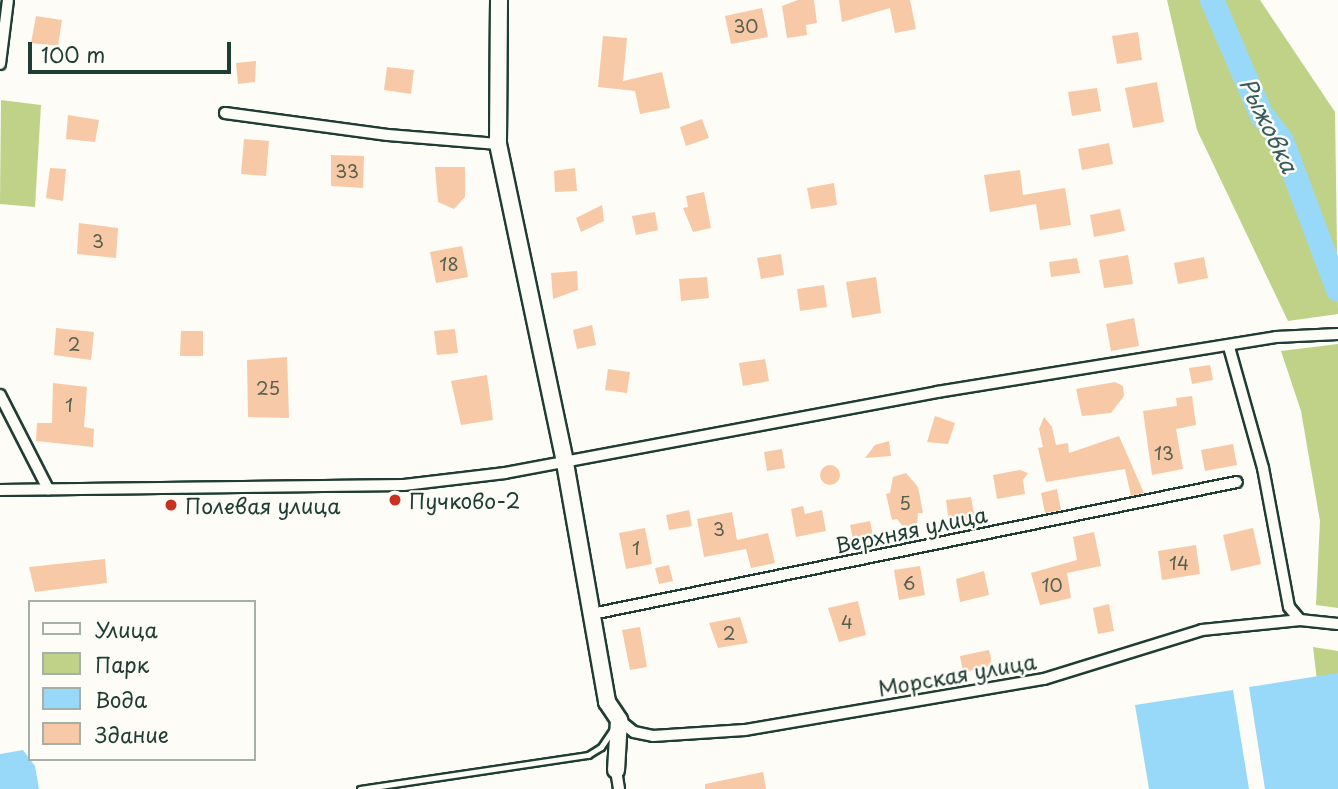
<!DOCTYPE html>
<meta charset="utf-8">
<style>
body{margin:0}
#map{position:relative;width:1338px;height:789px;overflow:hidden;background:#fdfcf7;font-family:"Playpen Sans",sans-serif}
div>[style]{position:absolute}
.green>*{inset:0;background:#c0d287}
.water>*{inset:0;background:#98d9fa}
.river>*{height:24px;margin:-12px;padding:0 12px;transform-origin:12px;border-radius:12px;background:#98d9fa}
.building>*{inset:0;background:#f7c9a6}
.round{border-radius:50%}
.roads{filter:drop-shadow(2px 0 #1f3d34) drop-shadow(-2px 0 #1f3d34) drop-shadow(0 2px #1f3d34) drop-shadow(0 -2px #1f3d34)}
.lane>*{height:5px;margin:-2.5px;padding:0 2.5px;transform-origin:2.5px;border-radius:2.5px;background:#fdfcf7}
.street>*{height:10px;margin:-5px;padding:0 5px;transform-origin:5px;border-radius:5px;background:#fdfcf7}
.secondary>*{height:16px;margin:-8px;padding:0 8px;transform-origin:8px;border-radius:8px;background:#fdfcf7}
.dots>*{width:19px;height:19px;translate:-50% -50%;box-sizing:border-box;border:4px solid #fdfcf7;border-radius:50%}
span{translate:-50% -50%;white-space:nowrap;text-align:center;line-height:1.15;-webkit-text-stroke:5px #fdfcf7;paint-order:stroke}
.number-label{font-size:18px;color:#556050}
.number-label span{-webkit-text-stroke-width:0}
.poi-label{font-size:21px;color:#1f3d34}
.left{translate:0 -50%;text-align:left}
.street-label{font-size:21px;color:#1f3d34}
.water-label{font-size:23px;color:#375c5c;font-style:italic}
.legend{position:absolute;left:28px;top:600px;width:228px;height:161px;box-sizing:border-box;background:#fdfcf7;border:2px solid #a4b0a9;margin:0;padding:9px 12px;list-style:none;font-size:21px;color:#1f3d34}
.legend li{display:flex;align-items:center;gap:14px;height:35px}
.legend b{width:35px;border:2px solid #a4b0a9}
.scale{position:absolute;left:28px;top:42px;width:203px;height:32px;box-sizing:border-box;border:4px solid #1f3d34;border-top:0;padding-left:9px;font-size:21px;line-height:24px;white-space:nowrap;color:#1f3d34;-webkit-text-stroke:5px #fdfcf7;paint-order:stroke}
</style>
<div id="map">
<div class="green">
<div style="clip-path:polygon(1167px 0,1260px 0,1335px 112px,1338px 314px,1288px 321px,1197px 130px)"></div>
<div style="clip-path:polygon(1px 100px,41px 105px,35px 207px,0 204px)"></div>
<div style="clip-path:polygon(1338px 344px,1338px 608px,1316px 605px,1320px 521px,1301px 411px,1281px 351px)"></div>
<div style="clip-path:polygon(1313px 647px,1338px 651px,1338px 789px,1330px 789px)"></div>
</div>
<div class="water">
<div style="clip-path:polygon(1338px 673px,1338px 789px,1265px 789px,1249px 687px)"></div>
<div style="clip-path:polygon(1233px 690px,1249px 789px,1149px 789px,1135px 705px)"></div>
<div style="clip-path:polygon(23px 750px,35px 766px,39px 789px,0 789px,0 754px)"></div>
</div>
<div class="river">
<div style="left:1212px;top:0;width:124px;rotate:66.7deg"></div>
<div style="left:1261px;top:114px;width:34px;rotate:52deg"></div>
<div style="left:1282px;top:141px;width:159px;rotate:69.4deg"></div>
</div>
<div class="building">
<div style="clip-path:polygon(798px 0,814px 0,817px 23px,806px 25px,807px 35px,787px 38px,782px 6px)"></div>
<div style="clip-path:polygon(839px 0,910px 0,916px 29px,895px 33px,890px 8px,842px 22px)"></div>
<div style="clip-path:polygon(762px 8px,768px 37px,731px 44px,725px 16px)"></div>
<div style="clip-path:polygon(36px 16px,62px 20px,58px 46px,31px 43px)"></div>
<div style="clip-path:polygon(1138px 32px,1142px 60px,1117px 64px,1112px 36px)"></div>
<div style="clip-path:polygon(603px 36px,627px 38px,623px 81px,662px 72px,670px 108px,640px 114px,635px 91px,598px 87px)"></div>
<div style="clip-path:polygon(256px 61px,255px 82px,238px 84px,236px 63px)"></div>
<div style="clip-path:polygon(387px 67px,414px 70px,411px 94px,384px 90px)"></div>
<div style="clip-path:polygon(1157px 82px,1164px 122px,1133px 128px,1125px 88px)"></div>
<div style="clip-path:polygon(1097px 88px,1101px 111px,1072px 116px,1068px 92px)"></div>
<div style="clip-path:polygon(68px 115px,99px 120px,95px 142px,66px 139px)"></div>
<div style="clip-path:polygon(702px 119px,709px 138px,686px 146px,680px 127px)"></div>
<div style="clip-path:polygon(244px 139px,269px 141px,266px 176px,241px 174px)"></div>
<div style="clip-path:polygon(1109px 143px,1113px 164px,1082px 170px,1078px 149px)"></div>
<div style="clip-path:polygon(331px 155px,364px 156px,363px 188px,331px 186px)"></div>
<div style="clip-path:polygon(435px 167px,465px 167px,465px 197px,454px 209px,438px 202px)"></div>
<div style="clip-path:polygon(50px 168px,66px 169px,63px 201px,46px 198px)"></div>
<div style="clip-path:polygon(575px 168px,577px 191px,555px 192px,554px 171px)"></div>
<div style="clip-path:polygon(1020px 170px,1023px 195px,1065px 188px,1071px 225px,1040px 230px,1036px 204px,990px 212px,984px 175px)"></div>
<div style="clip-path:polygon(834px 183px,837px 205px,811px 209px,807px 188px)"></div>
<div style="clip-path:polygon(704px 192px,711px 228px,693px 232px,683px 208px,688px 207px,686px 196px)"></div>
<div style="clip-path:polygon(602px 205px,604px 221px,581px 232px,576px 218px)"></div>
<div style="clip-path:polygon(1120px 209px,1125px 231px,1094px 237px,1090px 215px)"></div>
<div style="clip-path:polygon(655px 212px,658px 230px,636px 235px,632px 216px)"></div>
<div style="clip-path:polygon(79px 223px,118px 228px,116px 258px,77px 254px)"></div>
<div style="clip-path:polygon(462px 246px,468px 277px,436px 283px,430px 252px)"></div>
<div style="clip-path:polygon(781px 254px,784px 275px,761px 279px,757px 258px)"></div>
<div style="clip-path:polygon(1128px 255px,1133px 284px,1104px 288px,1099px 260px)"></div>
<div style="clip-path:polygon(1204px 257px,1208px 278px,1178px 284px,1174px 263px)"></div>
<div style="clip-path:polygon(1077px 258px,1080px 273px,1051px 277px,1049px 262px)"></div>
<div style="clip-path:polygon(577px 271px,578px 290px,553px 299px,551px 273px)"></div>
<div style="clip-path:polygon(707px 277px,709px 298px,681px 301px,679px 279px)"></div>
<div style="clip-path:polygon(876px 277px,881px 313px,852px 318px,846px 282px)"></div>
<div style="clip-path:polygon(824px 285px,827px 307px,800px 311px,797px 289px)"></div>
<div style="clip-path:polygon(1134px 318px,1139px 346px,1111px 351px,1106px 324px)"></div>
<div style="clip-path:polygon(592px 325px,596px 345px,577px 349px,573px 330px)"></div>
<div style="clip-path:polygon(56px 328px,94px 332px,91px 360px,54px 355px)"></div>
<div style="clip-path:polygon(455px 329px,458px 353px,437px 355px,434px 331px)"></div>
<div style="clip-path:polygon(181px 331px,203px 331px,203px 356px,180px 356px)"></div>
<div style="clip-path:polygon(287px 357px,289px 418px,248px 417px,247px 360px)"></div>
<div style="clip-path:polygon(765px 359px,769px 381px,743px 386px,739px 363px)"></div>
<div style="clip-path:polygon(1210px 365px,1213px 380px,1192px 384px,1189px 368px)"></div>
<div style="clip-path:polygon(608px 369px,630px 372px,627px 393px,605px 390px)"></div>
<div style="clip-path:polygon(487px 375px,493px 420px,461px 425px,451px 381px)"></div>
<div style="clip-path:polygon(1115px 382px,1123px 386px,1124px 396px,1111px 413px,1082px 416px,1076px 389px)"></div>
<div style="clip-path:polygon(53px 383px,87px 387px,84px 427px,94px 429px,93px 447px,36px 441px,37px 423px,52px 423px)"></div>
<div style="clip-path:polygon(1192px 396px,1196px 425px,1176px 429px,1183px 469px,1152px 475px,1143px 411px,1177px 406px,1176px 398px)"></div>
<div style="clip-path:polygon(935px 416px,955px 423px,948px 444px,927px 442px)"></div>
<div style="clip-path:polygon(1044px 417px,1052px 427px,1056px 445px,1068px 443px,1069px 453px,1119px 436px,1144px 493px,1131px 496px,1125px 469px,1046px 482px,1038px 448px,1043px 447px,1039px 429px)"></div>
<div style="clip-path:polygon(889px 441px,891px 456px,865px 458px,875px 445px)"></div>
<div style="clip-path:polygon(1233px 444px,1237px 465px,1205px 471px,1201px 450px)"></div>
<div style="clip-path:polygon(782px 449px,785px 468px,767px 471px,764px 452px)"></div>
<div class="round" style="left:820px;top:465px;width:20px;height:20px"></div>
<div style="clip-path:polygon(1020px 470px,1028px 473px,1023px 480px,1025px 494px,997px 499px,993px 475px)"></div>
<div style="clip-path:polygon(906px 473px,918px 487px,923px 513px,918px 513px,917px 526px,905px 529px,897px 519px,892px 520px,886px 494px,890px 493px,893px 477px)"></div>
<div style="clip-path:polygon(1057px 489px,1061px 510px,1045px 513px,1041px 493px)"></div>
<div style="clip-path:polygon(971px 497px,976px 525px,950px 529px,946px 500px)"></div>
<div style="clip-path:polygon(803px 506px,805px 514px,822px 510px,826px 531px,796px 537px,791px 509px)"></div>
<div style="clip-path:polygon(689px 510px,692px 526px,669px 530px,666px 515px)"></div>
<div style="clip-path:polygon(732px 512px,737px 540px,768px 533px,775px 563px,751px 568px,746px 549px,704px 557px,697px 519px)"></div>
<div style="clip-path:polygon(870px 521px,875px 545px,855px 549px,850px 525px)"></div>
<div style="clip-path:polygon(645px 528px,652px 564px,626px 569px,619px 533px)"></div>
<div style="clip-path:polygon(1253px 528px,1261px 564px,1231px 571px,1223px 535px)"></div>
<div style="clip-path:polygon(1094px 532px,1101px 566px,1067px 573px,1071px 598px,1040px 605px,1031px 573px,1077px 560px,1073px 537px)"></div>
<div style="clip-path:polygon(1196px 545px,1200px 574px,1162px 580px,1158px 551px)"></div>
<div style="clip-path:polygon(105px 559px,107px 583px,35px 592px,29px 567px)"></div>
<div style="clip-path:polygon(669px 565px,673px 581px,659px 584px,655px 568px)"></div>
<div style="clip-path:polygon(920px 566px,925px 595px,899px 600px,894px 570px)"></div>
<div style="clip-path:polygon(984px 571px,989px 595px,960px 602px,956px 579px)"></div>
<div style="clip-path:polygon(858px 601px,866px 635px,839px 642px,828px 608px)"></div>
<div style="clip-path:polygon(1109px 604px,1114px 631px,1098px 634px,1093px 608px)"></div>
<div style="clip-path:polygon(740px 617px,748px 643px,718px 648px,709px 623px)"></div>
<div style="clip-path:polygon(640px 627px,647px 667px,630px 670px,622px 630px)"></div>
<div style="clip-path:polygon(989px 650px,993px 666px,963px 672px,960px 656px)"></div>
<div style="clip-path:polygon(763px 772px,766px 789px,705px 789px,705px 784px)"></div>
</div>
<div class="roads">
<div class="lane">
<div style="left:360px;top:789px;width:231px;rotate:-8.5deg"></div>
<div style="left:588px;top:755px;width:15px;rotate:-32deg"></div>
<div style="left:601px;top:747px;width:22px;rotate:-56deg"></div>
</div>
<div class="street">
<div style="left:0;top:64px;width:64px;rotate:-82.9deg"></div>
<div style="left:225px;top:113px;width:164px;rotate:7.7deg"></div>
<div style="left:388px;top:135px;width:110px;rotate:4.7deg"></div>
<div style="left:1229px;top:347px;width:126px;rotate:74.3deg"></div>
<div style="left:1263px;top:468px;width:141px;rotate:79.4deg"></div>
<div style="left:1289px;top:607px;width:17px;rotate:50deg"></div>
<div style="left:0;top:395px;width:106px;rotate:62.9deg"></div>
<div style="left:0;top:490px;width:404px;rotate:-0.7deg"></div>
<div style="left:404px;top:485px;width:102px;rotate:-6.8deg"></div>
<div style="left:505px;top:473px;width:440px;rotate:-10.6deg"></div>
<div style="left:937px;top:392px;width:343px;rotate:-9.2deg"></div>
<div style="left:1276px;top:337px;width:62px;rotate:-2.8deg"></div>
<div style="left:592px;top:614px;width:658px;rotate:-11.57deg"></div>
<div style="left:619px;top:720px;width:19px;rotate:39deg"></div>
<div style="left:634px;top:732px;width:19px;rotate:12deg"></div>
<div style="left:653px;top:736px;width:92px;rotate:-3.7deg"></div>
<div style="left:745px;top:730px;width:303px;rotate:-9.7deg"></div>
<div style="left:1044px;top:679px;width:165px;rotate:-17.2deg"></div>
<div style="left:1202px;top:630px;width:99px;rotate:-5.8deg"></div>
<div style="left:1300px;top:620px;width:38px;rotate:6deg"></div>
<div style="left:616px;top:770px;width:19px;rotate:81deg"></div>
</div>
<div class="secondary">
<div style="left:499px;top:0;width:144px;rotate:90.4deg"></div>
<div style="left:498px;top:144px;width:326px;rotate:78.1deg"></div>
<div style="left:565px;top:463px;width:243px;rotate:80deg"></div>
<div style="left:607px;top:702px;width:22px;rotate:56deg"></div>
<div style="left:619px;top:720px;width:50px;rotate:93.4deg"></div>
</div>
</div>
<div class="dots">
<div style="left:395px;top:500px;background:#c8321e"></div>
<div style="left:171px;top:505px;background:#c8321e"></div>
</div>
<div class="number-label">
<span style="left:746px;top:26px">30</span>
<span style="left:347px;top:171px">33</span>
<span style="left:98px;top:241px">3</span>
<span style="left:449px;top:264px">18</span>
<span style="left:74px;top:344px">2</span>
<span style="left:268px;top:388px">25</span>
<span style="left:69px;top:405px">1</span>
<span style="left:1164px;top:453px">13</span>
<span style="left:905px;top:503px">5</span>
<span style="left:719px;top:529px">3</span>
<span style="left:636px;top:548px">1</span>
<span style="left:1179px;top:563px">14</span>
<span style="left:909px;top:583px">6</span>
<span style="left:1052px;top:585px">10</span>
<span style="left:847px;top:622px">4</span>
<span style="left:729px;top:633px">2</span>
</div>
<div class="poi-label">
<span class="left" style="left:409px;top:500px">Пучково-2</span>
<span class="left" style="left:185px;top:505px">Полевая улица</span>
</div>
<div class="street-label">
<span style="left:911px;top:529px;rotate:-12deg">Верхняя улица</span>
<span style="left:957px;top:674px;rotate:-10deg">Морская улица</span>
</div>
<div class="water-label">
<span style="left:1269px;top:125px;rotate:64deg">Рыжовка</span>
</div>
<ul class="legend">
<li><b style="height:9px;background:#fdfcf7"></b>Улица</li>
<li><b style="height:19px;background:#c0d287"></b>Парк</li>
<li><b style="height:19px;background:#98d9fa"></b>Вода</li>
<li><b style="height:19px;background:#f7c9a6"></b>Здание</li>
</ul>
<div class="scale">100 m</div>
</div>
